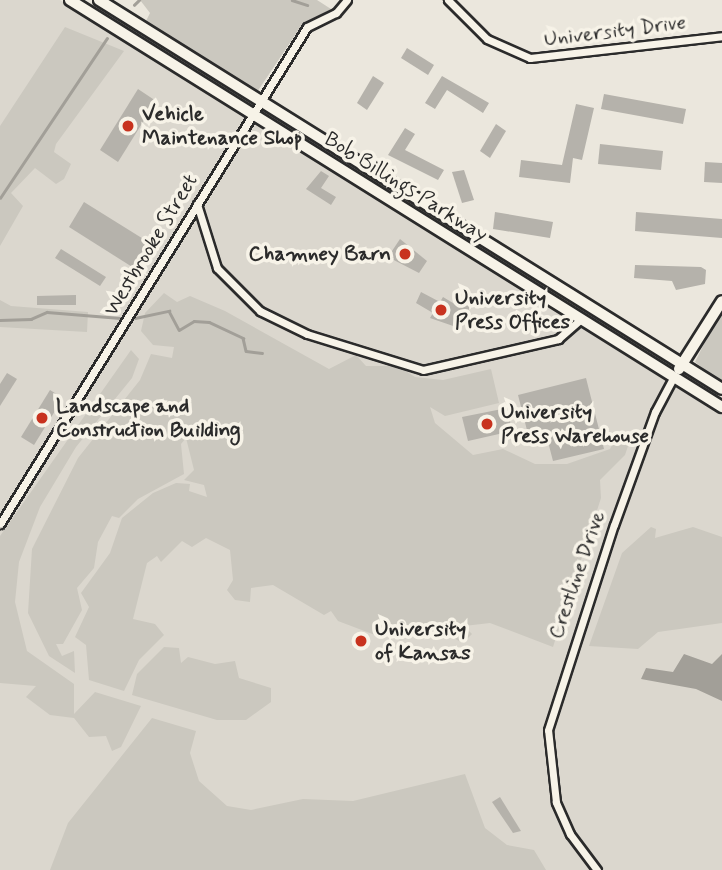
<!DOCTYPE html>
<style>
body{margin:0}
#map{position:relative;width:722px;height:870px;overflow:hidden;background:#ebe7dd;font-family:Mynerve,sans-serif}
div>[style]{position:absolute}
.built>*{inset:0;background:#dbd7ce}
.green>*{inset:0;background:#cbc8bf}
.water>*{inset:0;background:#a29f98}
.stream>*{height:2.5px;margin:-1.25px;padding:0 1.25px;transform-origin:1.25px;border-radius:1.25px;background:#a29f98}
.building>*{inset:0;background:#b5b2ab}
.roads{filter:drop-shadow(2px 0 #2b2b2b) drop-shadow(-2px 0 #2b2b2b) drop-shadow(0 2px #2b2b2b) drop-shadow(0 -2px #2b2b2b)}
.street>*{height:7px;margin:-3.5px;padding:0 3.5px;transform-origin:3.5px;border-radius:3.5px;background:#f7f3e8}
.secondary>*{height:10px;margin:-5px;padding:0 5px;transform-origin:5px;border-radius:5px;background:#f7f3e8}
.dots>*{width:19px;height:19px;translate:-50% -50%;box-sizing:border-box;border:4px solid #f7f3e8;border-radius:50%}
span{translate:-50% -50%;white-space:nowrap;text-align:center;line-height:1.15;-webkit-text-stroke:7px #f7f3e8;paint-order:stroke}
.street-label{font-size:21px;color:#2b2b2b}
.poi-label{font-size:21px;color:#2b2b2b;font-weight:700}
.left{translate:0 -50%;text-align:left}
.right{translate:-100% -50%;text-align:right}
</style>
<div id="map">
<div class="built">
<div style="clip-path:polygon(0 0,60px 0,722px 413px,722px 870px,0 870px)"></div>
</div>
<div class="green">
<div style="clip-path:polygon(140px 0,317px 0,331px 9px,302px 25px,257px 92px,145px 23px,150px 13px)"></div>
<div style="clip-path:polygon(65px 27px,124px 51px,56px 144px,54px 152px,71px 164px,64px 179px,56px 184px,35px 168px,11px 193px,23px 206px,0 246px,0 126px)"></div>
<div style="clip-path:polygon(164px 293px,177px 302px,190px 296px,225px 311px,329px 369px,356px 355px,366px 366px,398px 366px,415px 377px,443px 380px,491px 369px,499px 403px,445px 416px,430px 407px,435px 423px,473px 455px,503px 449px,535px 464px,567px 464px,610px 449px,618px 434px,632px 434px,625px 455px,600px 480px,601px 498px,553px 647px,490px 623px,464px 626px,472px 634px,463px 643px,440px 631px,375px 635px,338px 621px,331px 611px,324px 615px,273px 585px,251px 588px,250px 602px,235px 600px,227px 590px,233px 580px,230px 550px,206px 538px,192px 547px,182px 541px,161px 562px,157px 556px,147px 563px,133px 619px,155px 624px,164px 635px,139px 660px,124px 691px,89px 680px,86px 645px,75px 637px,89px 607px,81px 593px,110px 553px,122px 518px,153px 493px,176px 483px,190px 484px,189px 491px,207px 497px,204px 485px,184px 480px,194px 470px,186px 438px,181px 444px,184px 474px,138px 499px,119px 518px,112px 516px,98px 542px,94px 568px,77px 588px,82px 610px,63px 644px,56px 644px,62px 656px,74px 651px,75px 673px,49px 656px,28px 613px,32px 549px,78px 458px,140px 380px,151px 354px,172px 358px,174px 347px,153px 345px,141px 331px,145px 313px)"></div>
<div style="clip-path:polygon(0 300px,11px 306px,88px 312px,87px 332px,0 327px)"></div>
<div style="clip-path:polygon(722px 308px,722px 383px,695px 362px)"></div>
<div style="clip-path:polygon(131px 350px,139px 359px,132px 378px,76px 447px,40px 507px,19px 562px,15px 602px,27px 651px,74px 684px,74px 714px,95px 692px,141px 706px,121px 747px,112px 751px,106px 736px,89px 737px,74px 718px,50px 715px,26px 697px,36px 686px,0 683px,0 536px)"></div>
<div style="clip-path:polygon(651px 527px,656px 529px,655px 538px,693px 527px,722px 537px,722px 623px,658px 632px,638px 649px,589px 646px,622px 553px)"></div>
<div style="clip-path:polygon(164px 647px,179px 648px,181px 663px,188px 657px,215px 664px,235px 661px,239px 678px,271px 688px,271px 702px,246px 720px,217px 720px,132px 695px,137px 674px)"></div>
<div style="clip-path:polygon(152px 718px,196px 731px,190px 753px,199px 781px,227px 806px,251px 810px,303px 799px,353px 801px,465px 774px,485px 828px,507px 845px,534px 850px,546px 870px,50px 870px,68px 823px)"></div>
</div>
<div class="water">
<div style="clip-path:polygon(684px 654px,712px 664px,722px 654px,722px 701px,696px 689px,641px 679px,646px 668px,673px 672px)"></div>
</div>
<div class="stream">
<div style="left:292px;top:0;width:16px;rotate:18deg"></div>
<div style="left:134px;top:5px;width:7px;rotate:-45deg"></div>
<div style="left:0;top:198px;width:192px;rotate:-56.2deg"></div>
<div style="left:135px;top:318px;width:35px;rotate:-12deg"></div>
<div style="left:169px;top:311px;width:21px;rotate:62deg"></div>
<div style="left:179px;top:330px;width:17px;rotate:-31deg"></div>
<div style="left:194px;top:321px;width:15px;rotate:4deg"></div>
<div style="left:209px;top:322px;width:38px;rotate:25deg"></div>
<div style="left:243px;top:338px;width:13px;rotate:77deg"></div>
<div style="left:246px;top:351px;width:16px;rotate:7deg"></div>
<div style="left:0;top:320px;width:31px;rotate:-2deg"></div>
<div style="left:31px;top:319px;width:17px;rotate:-24deg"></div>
<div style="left:47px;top:312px;width:73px;rotate:4.7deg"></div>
</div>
<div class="building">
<div style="clip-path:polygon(407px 48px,434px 65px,428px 75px,401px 58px)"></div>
<div style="clip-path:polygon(373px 76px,384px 83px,367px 110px,357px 103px)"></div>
<div style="clip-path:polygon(442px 76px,489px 103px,483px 113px,447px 90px,435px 109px,425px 103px)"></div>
<div style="clip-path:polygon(138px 89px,156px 101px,118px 162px,100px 150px)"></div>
<div style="clip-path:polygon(604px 94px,686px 109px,683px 124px,601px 109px)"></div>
<div style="clip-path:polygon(576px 104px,594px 108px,582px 160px,573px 158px,570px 183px,519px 177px,521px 160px,562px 165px)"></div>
<div style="clip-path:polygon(496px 124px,506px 131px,490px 158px,480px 151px)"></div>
<div style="clip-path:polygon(405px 128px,415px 134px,405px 150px,444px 170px,438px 180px,388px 155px)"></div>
<div style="clip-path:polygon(600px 144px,663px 151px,661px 170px,598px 164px)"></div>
<div style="clip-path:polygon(705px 162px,722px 163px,722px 183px,704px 182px)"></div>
<div style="clip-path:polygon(464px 170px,474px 200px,462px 203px,452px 172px)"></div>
<div style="clip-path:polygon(321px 171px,329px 176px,321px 188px,336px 197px,331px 205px,306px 189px)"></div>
<div style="clip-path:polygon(84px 202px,153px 245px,137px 270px,69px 227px)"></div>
<div style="clip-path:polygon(495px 212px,553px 222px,550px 238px,493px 229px)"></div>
<div style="clip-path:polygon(636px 212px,722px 219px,722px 238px,635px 231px)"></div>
<div style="clip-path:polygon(400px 239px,427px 261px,419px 273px,388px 257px)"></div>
<div style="clip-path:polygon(61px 249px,106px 277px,100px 286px,55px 258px)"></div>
<div style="clip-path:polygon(635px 265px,701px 267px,706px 270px,705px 284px,676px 290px,672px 281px,634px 278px)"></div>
<div style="clip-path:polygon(421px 292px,440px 302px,443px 297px,458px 306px,463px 299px,471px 305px,459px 328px,430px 318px,433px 313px,416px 303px)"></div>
<div style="clip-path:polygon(76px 295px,76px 305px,37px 305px,37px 296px)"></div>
<div style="clip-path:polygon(7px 373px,17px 379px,0 406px,0 384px)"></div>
<div style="clip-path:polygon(586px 378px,604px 449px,553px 461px,546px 434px,529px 438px,518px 395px)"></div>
<div style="clip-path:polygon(50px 390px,63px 398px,34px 445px,21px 437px)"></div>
<div style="clip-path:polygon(507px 408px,512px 431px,468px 441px,462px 417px)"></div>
<div style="clip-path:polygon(500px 797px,521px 831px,513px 833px,492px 802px)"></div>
</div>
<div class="roads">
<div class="street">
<div style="left:448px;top:0;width:55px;rotate:45deg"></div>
<div style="left:487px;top:39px;width:47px;rotate:23.8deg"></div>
<div style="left:530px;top:58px;width:193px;rotate:-6.5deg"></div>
<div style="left:197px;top:204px;width:67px;rotate:72.6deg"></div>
<div style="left:217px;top:268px;width:61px;rotate:45deg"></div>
<div style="left:260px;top:311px;width:52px;rotate:26.1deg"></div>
<div style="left:307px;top:334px;width:121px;rotate:17.2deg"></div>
<div style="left:423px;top:370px;width:139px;rotate:-12.9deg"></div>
<div style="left:558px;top:339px;width:30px;rotate:-41deg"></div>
<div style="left:0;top:524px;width:584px;rotate:-58.3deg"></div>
<div style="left:307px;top:27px;width:32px;rotate:-26deg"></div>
<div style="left:336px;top:13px;width:17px;rotate:-50deg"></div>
<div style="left:597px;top:870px;width:45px;rotate:-126.9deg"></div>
<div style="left:570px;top:834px;width:35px;rotate:-114deg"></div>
<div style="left:556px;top:802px;width:72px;rotate:-96.3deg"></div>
<div style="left:548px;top:730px;width:215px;rotate:-72.2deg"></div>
<div style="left:614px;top:525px;width:120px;rotate:-70.1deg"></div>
<div style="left:655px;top:412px;width:40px;rotate:-62deg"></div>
</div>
<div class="secondary">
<div style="left:70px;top:0;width:769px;rotate:31.97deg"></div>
<div style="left:99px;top:0;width:734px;rotate:31.98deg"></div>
<div style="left:679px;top:369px;width:80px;rotate:-57.7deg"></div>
</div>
</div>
<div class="dots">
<div style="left:128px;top:126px;background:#c8321e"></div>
<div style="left:405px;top:254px;background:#c8321e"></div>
<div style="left:441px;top:310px;background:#c8321e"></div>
<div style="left:42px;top:418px;background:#c8321e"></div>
<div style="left:487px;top:424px;background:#c8321e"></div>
<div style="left:361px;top:641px;background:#c8321e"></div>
</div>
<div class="street-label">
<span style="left:615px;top:31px;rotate:-7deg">University Drive</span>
<span style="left:406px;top:187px;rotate:32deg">Bob Billings Parkway</span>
<span style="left:151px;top:245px;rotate:-59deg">Westbrooke Street</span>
<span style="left:577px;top:575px;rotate:-71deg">Crestline Drive</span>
</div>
<div class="poi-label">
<span class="left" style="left:142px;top:126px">Vehicle<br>Maintenance Shop</span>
<span class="right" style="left:391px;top:254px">Chamney Barn</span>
<span class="left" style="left:455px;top:310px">University<br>Press Offices</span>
<span class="left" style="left:56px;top:418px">Landscape and<br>Construction Building</span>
<span class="left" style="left:501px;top:424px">University<br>Press Warehouse</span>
<span class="left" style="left:375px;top:641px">University<br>of Kansas</span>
</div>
</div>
